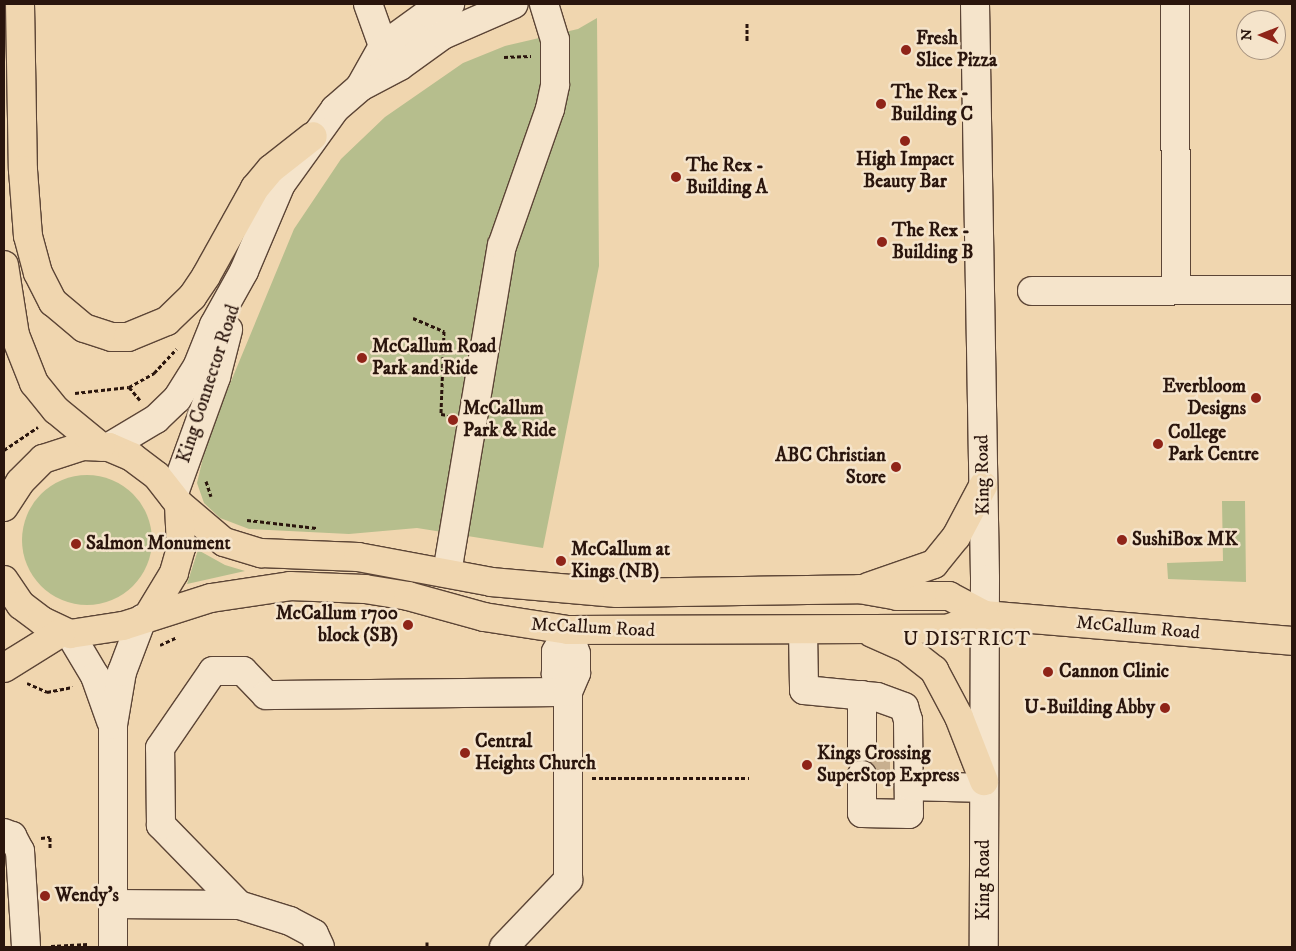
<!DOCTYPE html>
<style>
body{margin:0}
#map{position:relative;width:1296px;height:951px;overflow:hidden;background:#f0d6af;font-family:"IM FELL DW Pica",serif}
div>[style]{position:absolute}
.green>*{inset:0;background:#b6be8d}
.round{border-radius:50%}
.minor-tunnel>*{height:28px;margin-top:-14px;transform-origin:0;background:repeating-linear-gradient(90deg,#c8af8f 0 28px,transparent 0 42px)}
.path>*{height:3px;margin-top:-1.5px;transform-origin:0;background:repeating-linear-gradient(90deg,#2a150d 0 4px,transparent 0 6.5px)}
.roads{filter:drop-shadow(1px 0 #5c4536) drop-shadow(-1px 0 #5c4536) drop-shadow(0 1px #5c4536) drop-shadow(0 -1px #5c4536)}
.minor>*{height:28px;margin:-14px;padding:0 14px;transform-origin:14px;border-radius:14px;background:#f5e4cb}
.major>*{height:28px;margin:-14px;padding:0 14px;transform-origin:14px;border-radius:14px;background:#f0d6af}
.highway>*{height:28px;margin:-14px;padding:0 14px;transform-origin:14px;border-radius:14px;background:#f0d6af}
.dots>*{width:14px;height:14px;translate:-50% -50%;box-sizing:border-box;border:2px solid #f5e4cb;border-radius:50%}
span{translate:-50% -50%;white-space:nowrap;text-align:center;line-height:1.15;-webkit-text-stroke:5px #f5e4cb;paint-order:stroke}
.poi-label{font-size:19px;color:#2a150d;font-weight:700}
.left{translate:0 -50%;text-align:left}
.right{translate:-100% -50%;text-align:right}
.street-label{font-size:19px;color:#2a150d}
.neighbourhood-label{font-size:20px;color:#2a150d;letter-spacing:1px}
.frame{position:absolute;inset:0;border:5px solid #2a150d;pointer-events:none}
.north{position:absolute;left:1236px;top:10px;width:50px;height:50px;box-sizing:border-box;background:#f5e4cb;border:1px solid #a4917f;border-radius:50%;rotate:271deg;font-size:14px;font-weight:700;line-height:20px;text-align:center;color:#2a150d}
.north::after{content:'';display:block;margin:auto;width:18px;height:22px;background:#8f2418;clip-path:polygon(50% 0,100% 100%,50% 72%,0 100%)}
</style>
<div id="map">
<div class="green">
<div style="clip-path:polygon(597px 18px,599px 266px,543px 548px,417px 528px,349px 534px,249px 529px,220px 518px,204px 503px,197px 483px,208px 437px,294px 229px,341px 159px,385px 117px,463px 63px,505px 46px,578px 29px)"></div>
<div class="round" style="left:22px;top:475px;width:130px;height:130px"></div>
<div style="clip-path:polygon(1222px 501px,1245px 501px,1246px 582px,1168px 579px,1167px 563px,1223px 561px)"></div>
<div style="clip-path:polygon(198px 550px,225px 565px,245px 571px,187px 584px)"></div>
</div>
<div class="minor-tunnel">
<div style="left:862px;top:763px;width:37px"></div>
</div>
<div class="path">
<div style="left:747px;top:23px;width:19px;rotate:90deg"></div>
<div style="left:504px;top:57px;width:27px;rotate:-2deg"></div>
<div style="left:413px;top:318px;width:34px;rotate:23deg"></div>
<div style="left:444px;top:331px;width:83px;rotate:92.1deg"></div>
<div style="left:441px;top:414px;width:7px;rotate:8deg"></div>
<div style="left:129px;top:387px;width:17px;rotate:50deg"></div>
<div style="left:75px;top:393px;width:54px;rotate:-6.3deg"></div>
<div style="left:129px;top:387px;width:29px;rotate:-29deg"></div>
<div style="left:154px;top:373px;width:33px;rotate:-47deg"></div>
<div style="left:4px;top:450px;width:41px;rotate:-34.1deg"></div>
<div style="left:206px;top:481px;width:16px;rotate:72deg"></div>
<div style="left:247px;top:520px;width:70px;rotate:6.5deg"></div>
<div style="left:160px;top:645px;width:17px;rotate:-25deg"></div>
<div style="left:27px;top:683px;width:22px;rotate:24deg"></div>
<div style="left:47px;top:692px;width:26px;rotate:-11deg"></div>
<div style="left:592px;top:778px;width:157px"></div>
<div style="left:41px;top:838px;width:9px;rotate:-6deg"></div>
<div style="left:50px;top:837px;width:11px;rotate:90deg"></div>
<div style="left:427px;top:942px;width:5px;rotate:90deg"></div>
<div style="left:51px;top:946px;width:37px;rotate:-3deg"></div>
</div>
<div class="roads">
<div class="minor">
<div style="left:368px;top:4px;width:45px;rotate:70.3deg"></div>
<div style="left:975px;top:4px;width:575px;rotate:89deg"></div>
<div style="left:985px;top:579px;width:368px;rotate:90.2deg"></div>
<div style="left:1175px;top:4px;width:286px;rotate:89.8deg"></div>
<div style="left:360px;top:87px;width:47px;rotate:-60.7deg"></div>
<div style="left:383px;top:46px;width:57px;rotate:-35.7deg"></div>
<div style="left:429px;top:13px;width:23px;rotate:-23deg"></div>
<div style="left:1032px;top:291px;width:260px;rotate:-0.2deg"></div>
<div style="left:109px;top:447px;width:55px;rotate:-30.8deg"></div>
<div style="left:156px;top:419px;width:29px;rotate:-44deg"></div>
<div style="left:177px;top:399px;width:40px;rotate:-58deg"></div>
<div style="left:198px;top:365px;width:43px;rotate:-68.2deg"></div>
<div style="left:214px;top:325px;width:62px;rotate:-60.9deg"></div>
<div style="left:244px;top:271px;width:95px;rotate:-67deg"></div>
<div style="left:281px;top:184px;width:92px;rotate:-54.2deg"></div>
<div style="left:335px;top:109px;width:33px;rotate:-41deg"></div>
<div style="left:360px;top:87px;width:45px;rotate:-27.7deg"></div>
<div style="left:400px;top:66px;width:53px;rotate:-35.8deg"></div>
<div style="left:443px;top:35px;width:77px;rotate:-23.6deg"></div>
<div style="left:173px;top:496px;width:127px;rotate:-70.1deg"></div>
<div style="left:216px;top:377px;width:49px;rotate:-75.7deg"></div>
<div style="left:447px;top:573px;width:332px;rotate:-80.5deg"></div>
<div style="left:502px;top:246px;width:145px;rotate:-70.7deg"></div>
<div style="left:550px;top:109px;width:25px;rotate:-78deg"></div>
<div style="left:555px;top:85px;width:45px;rotate:-90deg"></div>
<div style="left:555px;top:40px;width:38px;rotate:-107deg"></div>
<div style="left:803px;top:630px;width:60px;rotate:89deg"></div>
<div style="left:804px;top:690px;width:73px;rotate:5.5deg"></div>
<div style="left:877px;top:697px;width:29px;rotate:20deg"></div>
<div style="left:904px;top:707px;width:14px;rotate:73deg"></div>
<div style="left:908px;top:720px;width:94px;rotate:89.4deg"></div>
<div style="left:909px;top:814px;width:47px;rotate:-178.8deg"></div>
<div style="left:862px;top:813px;width:38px;rotate:-90deg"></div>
<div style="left:70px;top:634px;width:49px;rotate:59.2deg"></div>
<div style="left:95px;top:676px;width:48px;rotate:70.4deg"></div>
<div style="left:568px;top:692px;width:22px;rotate:-124deg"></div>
<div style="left:556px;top:674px;width:22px;rotate:-90deg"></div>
<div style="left:556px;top:652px;width:25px;rotate:-61deg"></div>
<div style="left:862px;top:695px;width:52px;rotate:90deg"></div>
<div style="left:909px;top:786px;width:75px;rotate:1.5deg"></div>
<div style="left:4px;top:833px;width:9px;rotate:21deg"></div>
<div style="left:12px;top:836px;width:17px;rotate:62deg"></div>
<div style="left:20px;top:851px;width:96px;rotate:86.4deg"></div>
<div style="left:113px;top:904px;width:126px;rotate:0.5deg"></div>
<div style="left:239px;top:905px;width:53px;rotate:17.4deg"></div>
<div style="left:290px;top:921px;width:27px;rotate:28deg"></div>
<div style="left:314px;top:934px;width:14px;rotate:65deg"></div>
<div style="left:239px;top:905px;width:112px;rotate:-134.3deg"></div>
<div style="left:161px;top:825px;width:77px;rotate:-90.7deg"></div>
<div style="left:160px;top:748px;width:93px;rotate:-55.5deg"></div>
<div style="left:213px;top:671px;width:30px"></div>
<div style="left:243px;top:671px;width:33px;rotate:46deg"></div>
<div style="left:266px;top:695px;width:302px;rotate:-0.6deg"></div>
<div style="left:113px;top:947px;width:222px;rotate:-90deg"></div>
<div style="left:113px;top:725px;width:54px;rotate:-80.4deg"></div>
<div style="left:122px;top:672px;width:57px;rotate:-69.3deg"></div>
<div style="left:504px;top:947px;width:93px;rotate:-46.3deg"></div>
<div style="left:568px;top:880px;width:188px;rotate:-90deg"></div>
<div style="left:568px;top:692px;width:21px;rotate:-67deg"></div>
<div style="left:576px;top:673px;width:19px;rotate:-90deg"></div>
<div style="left:576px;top:654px;width:25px;rotate:-108deg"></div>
</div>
<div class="major">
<div style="left:179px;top:504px;width:59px;rotate:40.2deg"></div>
<div style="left:224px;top:542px;width:39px;rotate:17deg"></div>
<div style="left:261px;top:553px;width:97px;rotate:2.4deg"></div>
<div style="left:358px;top:557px;width:135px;rotate:10.6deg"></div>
<div style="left:491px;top:582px;width:126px;rotate:5deg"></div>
<div style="left:617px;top:593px;width:242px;rotate:-0.9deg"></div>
<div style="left:859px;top:589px;width:39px;rotate:10deg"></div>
<div style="left:897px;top:596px;width:52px"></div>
<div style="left:949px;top:596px;width:40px;rotate:28deg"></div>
<div style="left:984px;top:615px;width:309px;rotate:4.8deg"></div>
<div style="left:4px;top:507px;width:30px;rotate:-57deg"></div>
<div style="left:20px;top:482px;width:33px;rotate:-45deg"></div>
<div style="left:43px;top:459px;width:42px;rotate:-18deg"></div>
<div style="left:83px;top:446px;width:26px;rotate:2deg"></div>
<div style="left:109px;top:447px;width:25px;rotate:23deg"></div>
<div style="left:132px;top:457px;width:31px;rotate:37deg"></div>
<div style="left:157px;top:476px;width:36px;rotate:52deg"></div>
<div style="left:179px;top:504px;width:44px;rotate:87.4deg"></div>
<div style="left:181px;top:548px;width:26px;rotate:106deg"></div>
<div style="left:174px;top:573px;width:50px;rotate:121.2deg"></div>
<div style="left:4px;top:580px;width:30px;rotate:56deg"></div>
<div style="left:21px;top:605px;width:26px;rotate:37deg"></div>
<div style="left:42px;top:621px;width:31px;rotate:25deg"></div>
<div style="left:70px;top:634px;width:54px;rotate:-8.6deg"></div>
<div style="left:123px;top:626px;width:92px;rotate:-17.7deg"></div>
<div style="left:211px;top:598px;width:80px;rotate:-8.6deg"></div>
<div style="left:290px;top:586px;width:75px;rotate:2.3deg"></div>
<div style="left:365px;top:589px;width:44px;rotate:9.2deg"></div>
<div style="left:408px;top:596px;width:79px;rotate:15.4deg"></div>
<div style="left:484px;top:617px;width:85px;rotate:8.8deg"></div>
<div style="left:568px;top:630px;width:379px;rotate:-0.2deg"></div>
<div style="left:947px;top:629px;width:40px;rotate:-21deg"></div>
<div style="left:868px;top:587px;width:70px;rotate:-19.2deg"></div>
<div style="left:934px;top:564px;width:35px;rotate:-51deg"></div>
<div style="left:956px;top:537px;width:58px;rotate:-62.1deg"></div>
<div style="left:872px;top:633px;width:37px;rotate:24deg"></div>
<div style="left:906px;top:648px;width:36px;rotate:38deg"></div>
<div style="left:934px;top:670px;width:53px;rotate:62deg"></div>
<div style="left:959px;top:717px;width:69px;rotate:68.7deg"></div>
</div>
<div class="highway">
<div style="left:20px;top:4px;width:166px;rotate:89deg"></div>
<div style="left:23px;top:170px;width:66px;rotate:85.7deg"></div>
<div style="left:28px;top:236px;width:38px;rotate:75deg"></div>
<div style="left:38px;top:273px;width:33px;rotate:63deg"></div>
<div style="left:53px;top:302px;width:40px;rotate:40deg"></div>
<div style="left:84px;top:328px;width:29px;rotate:18deg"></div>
<div style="left:112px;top:337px;width:16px"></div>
<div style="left:128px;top:337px;width:42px;rotate:-22.3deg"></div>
<div style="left:167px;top:321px;width:35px;rotate:-44deg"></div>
<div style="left:192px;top:297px;width:25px;rotate:-56deg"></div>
<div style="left:206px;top:276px;width:101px;rotate:-60.9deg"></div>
<div style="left:255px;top:188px;width:25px;rotate:-50deg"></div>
<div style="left:271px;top:169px;width:53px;rotate:-38.2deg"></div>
<div style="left:4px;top:265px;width:71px;rotate:81.1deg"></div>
<div style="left:15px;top:335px;width:52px;rotate:68.4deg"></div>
<div style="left:34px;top:383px;width:35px;rotate:51deg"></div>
<div style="left:56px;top:410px;width:58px;rotate:39.4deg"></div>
<div style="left:4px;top:668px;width:68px;rotate:-31.8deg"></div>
</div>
</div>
<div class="dots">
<div style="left:906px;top:50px;background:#8f2418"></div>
<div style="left:881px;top:104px;background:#8f2418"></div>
<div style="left:905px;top:141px;background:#8f2418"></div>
<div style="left:676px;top:177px;background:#8f2418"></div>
<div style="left:882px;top:242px;background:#8f2418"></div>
<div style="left:362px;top:358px;background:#8f2418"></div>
<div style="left:1256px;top:398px;background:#8f2418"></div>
<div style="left:453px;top:420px;background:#8f2418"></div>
<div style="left:1158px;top:444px;background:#8f2418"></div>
<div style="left:896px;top:467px;background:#8f2418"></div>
<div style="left:1122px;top:540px;background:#8f2418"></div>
<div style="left:76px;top:544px;background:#8f2418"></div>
<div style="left:561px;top:561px;background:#8f2418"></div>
<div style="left:408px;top:625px;background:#8f2418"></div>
<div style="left:1048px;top:672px;background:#8f2418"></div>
<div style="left:1165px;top:708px;background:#8f2418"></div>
<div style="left:465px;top:753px;background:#8f2418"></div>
<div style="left:807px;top:765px;background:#8f2418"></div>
<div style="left:45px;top:896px;background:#8f2418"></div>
</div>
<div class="poi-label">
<span class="left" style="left:916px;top:50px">Fresh<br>Slice Pizza</span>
<span class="left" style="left:891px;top:104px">The Rex -<br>Building C</span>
<span style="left:905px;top:171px">High Impact<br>Beauty Bar</span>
<span class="left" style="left:686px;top:177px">The Rex -<br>Building A</span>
<span class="left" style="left:892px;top:242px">The Rex -<br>Building B</span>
<span class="left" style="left:372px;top:358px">McCallum Road<br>Park and Ride</span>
<span class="right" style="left:1246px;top:398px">Everbloom<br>Designs</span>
<span class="left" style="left:463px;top:420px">McCallum<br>Park &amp; Ride</span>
<span class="left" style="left:1168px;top:444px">College<br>Park Centre</span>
<span class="right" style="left:886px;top:467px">ABC Christian<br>Store</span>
<span class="left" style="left:1132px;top:540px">SushiBox MK</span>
<span class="left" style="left:86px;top:544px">Salmon Monument</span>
<span class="left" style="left:571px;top:561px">McCallum at<br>Kings (NB)</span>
<span class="right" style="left:398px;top:625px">McCallum 1700<br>block (SB)</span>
<span class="left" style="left:1059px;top:672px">Cannon Clinic</span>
<span class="right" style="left:1155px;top:708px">U-Building Abby</span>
<span class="left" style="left:475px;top:753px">Central<br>Heights Church</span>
<span class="left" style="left:817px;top:765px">Kings Crossing<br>SuperStop Express</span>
<span class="left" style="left:55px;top:896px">Wendy's</span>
</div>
<div class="street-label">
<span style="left:209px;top:384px;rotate:-72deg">King Connector Road</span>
<span style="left:983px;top:475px;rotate:-91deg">King Road</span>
<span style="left:593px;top:628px;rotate:3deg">McCallum Road</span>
<span style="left:1138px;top:628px;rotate:5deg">McCallum Road</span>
<span style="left:984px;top:880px;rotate:-90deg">King Road</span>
</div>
<div class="neighbourhood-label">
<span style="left:967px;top:639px">U DISTRICT</span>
</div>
<div class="frame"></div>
<div class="north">N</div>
</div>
